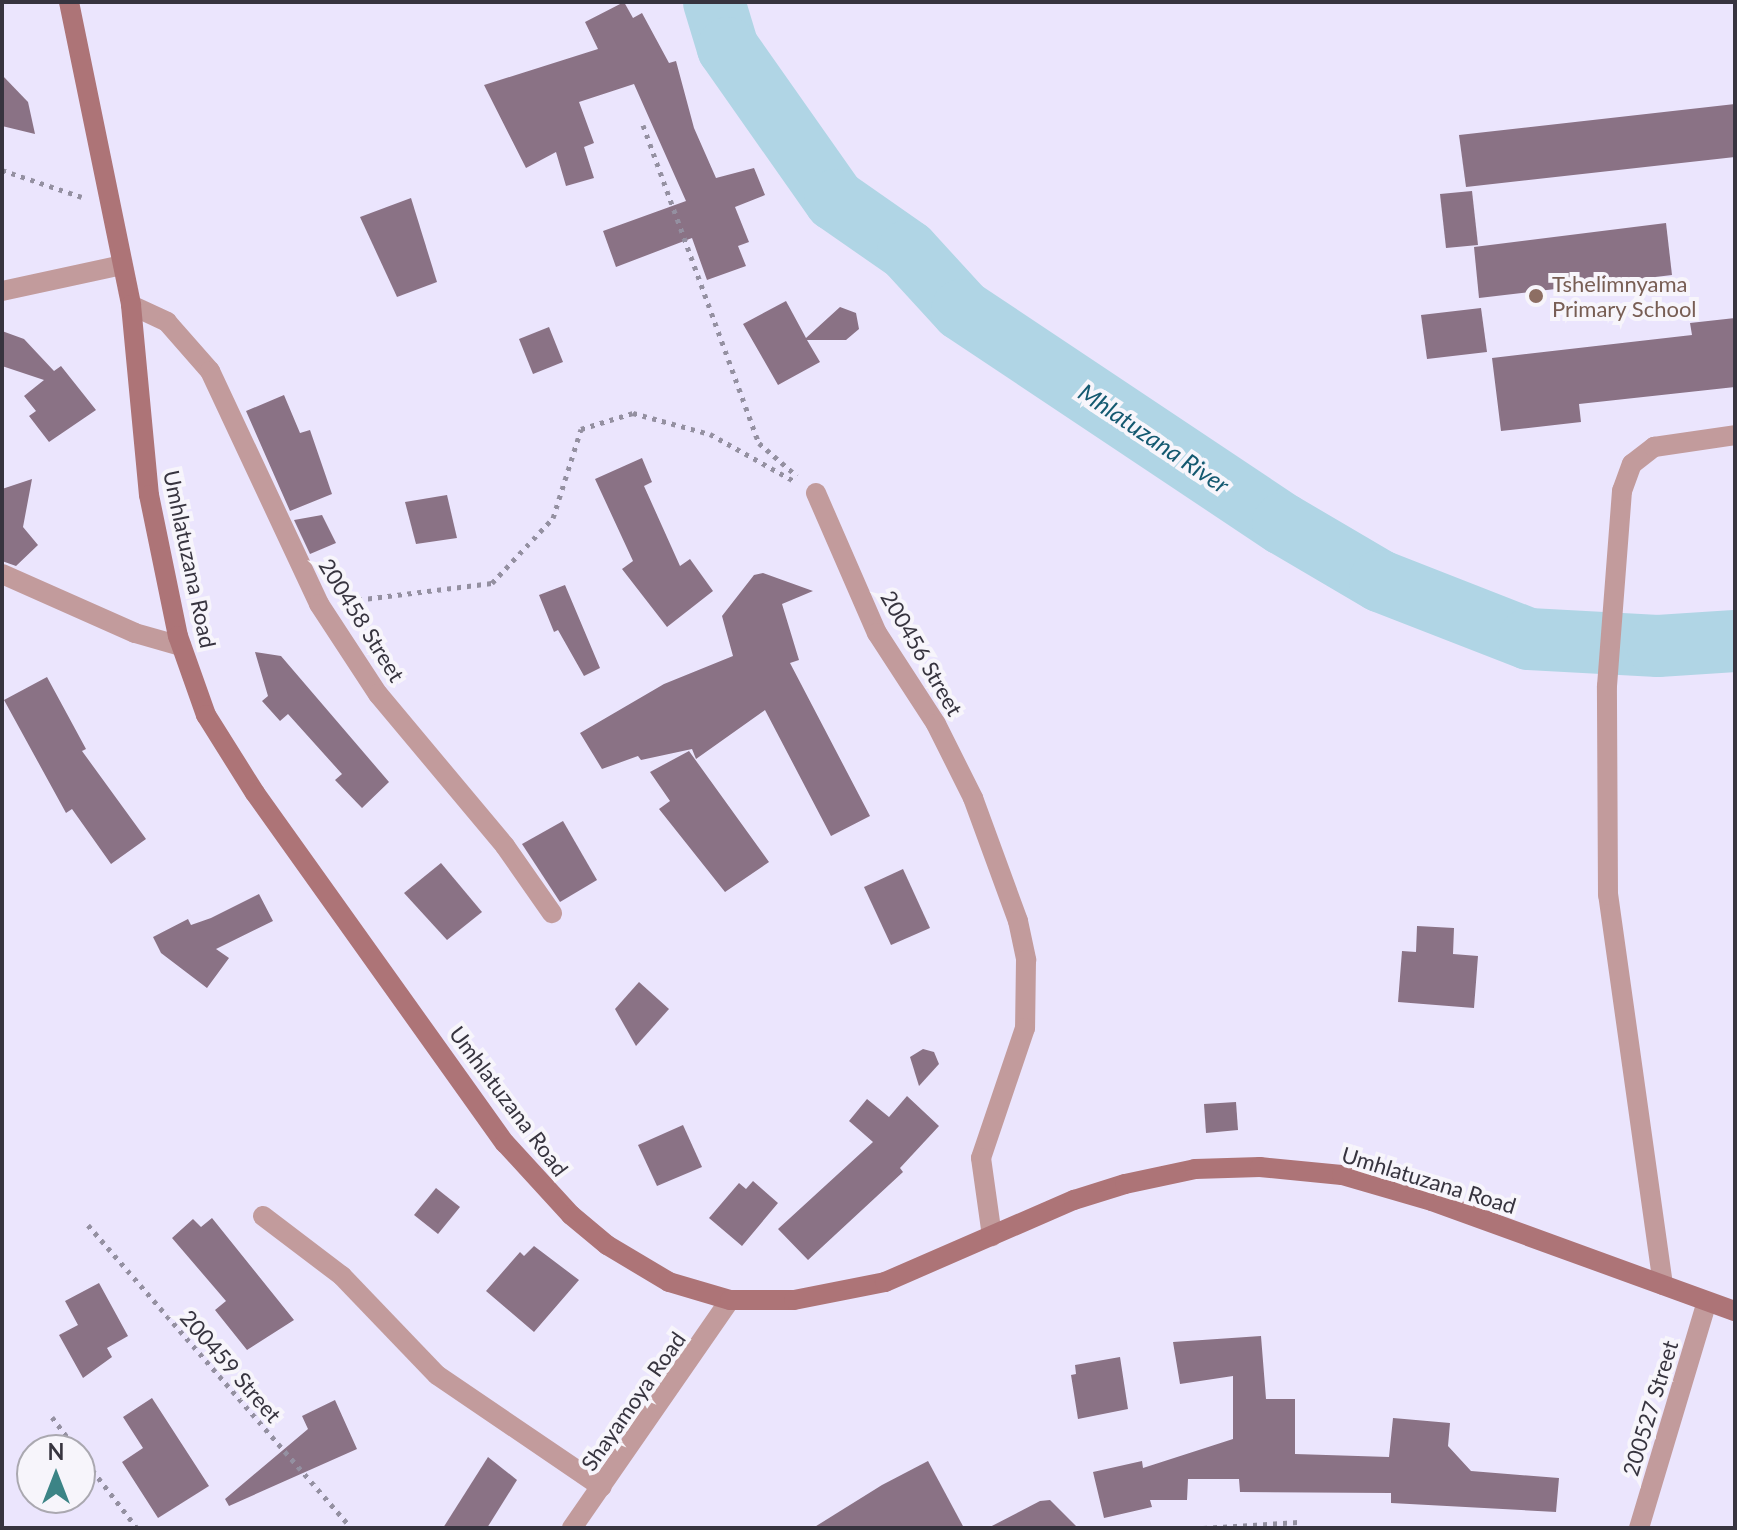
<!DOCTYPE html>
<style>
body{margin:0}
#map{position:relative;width:1737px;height:1530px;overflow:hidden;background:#ebe5fd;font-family:Lato,sans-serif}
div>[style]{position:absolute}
.river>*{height:62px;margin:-31px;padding:0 31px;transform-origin:31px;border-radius:31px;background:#b0d5e5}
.building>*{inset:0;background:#8a7285}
.path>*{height:5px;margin-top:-2.5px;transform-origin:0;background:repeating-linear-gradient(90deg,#9490a1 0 4px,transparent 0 10px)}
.lane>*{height:20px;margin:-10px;padding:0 10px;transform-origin:10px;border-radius:10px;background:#c29b9c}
.street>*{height:20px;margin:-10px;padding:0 10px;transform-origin:10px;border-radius:10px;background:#c29b9c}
.secondary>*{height:20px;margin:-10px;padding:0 10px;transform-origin:10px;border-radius:10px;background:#ad7477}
.dots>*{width:22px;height:22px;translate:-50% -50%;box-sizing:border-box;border:4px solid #f7f5fb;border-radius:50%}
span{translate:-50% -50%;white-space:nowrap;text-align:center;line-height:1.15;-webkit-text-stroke:8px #f7f5fb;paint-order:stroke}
.education-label{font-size:22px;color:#785e54}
.left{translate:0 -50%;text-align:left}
.street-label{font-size:22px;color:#37343f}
.water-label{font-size:24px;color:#145970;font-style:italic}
.frame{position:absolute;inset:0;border:4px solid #37343f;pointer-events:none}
.north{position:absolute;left:16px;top:1434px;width:80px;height:80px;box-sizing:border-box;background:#f7f5fb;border:2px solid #aaa8b0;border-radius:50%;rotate:0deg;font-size:22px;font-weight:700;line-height:32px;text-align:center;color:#37343f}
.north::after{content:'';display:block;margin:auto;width:28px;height:36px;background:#3c8486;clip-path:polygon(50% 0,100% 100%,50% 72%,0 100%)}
</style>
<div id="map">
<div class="river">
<div style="left:714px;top:2px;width:48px;rotate:73.1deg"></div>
<div style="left:728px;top:48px;width:186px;rotate:54.9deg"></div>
<div style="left:835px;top:200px;width:89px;rotate:34.9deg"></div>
<div style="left:908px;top:251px;width:80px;rotate:47.5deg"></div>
<div style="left:962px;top:310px;width:386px;rotate:33.7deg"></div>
<div style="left:1283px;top:524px;width:113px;rotate:30.4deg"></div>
<div style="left:1380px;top:581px;width:160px;rotate:21.3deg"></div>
<div style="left:1529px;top:639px;width:129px;rotate:3.1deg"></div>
<div style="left:1658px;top:646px;width:77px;rotate:-3.7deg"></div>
</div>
<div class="building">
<div style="clip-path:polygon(624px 2px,633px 18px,642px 13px,669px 63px,676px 61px,694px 128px,716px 178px,754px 168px,765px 195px,735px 207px,749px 242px,738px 246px,746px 266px,707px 280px,692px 238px,616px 267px,603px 231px,686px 201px,634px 84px,579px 102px,594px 143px,584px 147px,594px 178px,566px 186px,556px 152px,526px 168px,484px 85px,598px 49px,585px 22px)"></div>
<div style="clip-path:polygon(2px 75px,28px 102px,35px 134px,2px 126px)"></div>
<div style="clip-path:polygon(1735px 104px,1735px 157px,1466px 187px,1459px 135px)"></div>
<div style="clip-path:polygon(1472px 191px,1478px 245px,1446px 248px,1440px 194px)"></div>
<div style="clip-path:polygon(411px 198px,437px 282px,397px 297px,360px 217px)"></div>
<div style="clip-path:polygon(1666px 223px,1672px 275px,1479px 298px,1474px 247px)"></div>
<div style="clip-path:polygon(786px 301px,806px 338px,840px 307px,856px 313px,859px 329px,846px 340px,807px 340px,820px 362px,778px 385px,743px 324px)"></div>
<div style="clip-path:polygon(1481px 308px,1487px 352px,1427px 359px,1421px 315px)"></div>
<div style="clip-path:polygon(1735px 318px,1735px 387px,1579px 404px,1581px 422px,1501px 431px,1492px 358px,1692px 335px,1690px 323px)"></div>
<div style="clip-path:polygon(549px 327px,563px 362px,533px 374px,519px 339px)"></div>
<div style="clip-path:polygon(2px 331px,24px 339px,54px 371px,61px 366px,96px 410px,49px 442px,29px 416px,36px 411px,24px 396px,44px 380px,2px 366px)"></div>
<div style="clip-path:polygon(284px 395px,300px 433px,310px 430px,332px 494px,290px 511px,246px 411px)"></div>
<div style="clip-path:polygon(642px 458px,652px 482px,644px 486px,680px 566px,690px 559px,713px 591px,667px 627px,622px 569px,633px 561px,595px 479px)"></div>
<div style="clip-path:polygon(32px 479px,23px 527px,38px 545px,16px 566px,2px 561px,2px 489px)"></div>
<div style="clip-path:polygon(447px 495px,457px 538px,416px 544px,405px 502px)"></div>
<div style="clip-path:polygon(322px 515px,336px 543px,310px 554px,294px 520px)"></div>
<div style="clip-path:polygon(763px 573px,813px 591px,782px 604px,799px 660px,790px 663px,870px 816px,831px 836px,765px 710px,696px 759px,692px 749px,641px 760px,638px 756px,602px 769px,580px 733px,664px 684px,733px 656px,722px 616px,754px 575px)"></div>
<div style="clip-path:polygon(565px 585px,600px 668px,584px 676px,558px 630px,554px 632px,539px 595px)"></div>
<div style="clip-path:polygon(255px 652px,281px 656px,389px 782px,362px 808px,335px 780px,342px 774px,288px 714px,280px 721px,262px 701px,268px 696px)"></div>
<div style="clip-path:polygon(47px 677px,86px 749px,82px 751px,146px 839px,111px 864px,72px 809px,66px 813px,4px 700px)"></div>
<div style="clip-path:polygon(689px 751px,769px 862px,725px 892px,659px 809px,670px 801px,650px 772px)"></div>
<div style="clip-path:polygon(563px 821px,597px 880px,560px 902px,522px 844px)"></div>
<div style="clip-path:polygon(441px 863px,482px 912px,447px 940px,404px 893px)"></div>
<div style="clip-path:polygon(903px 869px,930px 928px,891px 945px,864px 887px)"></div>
<div style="clip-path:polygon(259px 894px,273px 921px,216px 949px,229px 958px,207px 988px,161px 953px,153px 937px,188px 919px,191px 925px,211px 918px)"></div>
<div style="clip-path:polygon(1417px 926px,1454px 928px,1453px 954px,1478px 956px,1474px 1008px,1398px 1002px,1402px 951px,1416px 952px)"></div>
<div style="clip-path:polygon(639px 982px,669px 1009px,636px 1046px,615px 1009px)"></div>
<div style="clip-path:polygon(923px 1049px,934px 1052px,939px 1064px,919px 1086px,910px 1057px)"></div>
<div style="clip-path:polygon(907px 1096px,939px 1126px,900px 1168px,903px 1172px,808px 1260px,778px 1229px,873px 1142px,849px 1121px,867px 1099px,889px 1117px)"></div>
<div style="clip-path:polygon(1236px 1102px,1238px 1130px,1206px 1133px,1204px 1104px)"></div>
<div style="clip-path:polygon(683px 1125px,702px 1167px,657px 1186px,638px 1145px)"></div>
<div style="clip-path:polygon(753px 1181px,778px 1203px,742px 1246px,709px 1218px,739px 1183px,746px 1189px)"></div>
<div style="clip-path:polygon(436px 1188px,460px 1207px,438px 1234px,414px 1215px)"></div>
<div style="clip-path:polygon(212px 1218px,294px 1320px,247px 1350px,215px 1310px,226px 1301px,172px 1238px,193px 1219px,201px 1227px)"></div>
<div style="clip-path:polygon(534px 1246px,579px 1280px,534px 1332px,486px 1291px,520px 1252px,524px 1256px)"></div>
<div style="clip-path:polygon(99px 1283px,128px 1336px,107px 1348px,112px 1357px,83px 1378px,59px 1335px,78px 1325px,65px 1301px)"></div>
<div style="clip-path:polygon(1261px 1336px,1266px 1399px,1295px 1399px,1295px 1454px,1389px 1457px,1393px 1418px,1450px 1423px,1448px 1446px,1471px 1471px,1559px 1478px,1556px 1512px,1391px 1503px,1391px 1493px,1240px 1492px,1239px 1479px,1188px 1479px,1187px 1500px,1150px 1500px,1152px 1507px,1104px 1518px,1093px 1472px,1142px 1461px,1143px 1468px,1233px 1439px,1233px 1376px,1180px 1384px,1173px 1342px)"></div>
<div style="clip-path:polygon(1120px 1357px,1128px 1409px,1078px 1419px,1071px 1375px,1076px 1374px,1075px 1365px)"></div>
<div style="clip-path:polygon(152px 1398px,209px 1486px,158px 1518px,122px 1462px,143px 1448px,123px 1417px)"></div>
<div style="clip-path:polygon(335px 1400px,357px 1449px,229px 1506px,225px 1499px,308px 1429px,302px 1416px)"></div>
<div style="clip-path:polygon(488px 1457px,517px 1480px,487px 1528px,443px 1528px)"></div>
<div style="clip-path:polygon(928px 1461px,964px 1528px,813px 1528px,882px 1485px)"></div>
<div style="clip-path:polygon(1050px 1500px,1078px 1528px,988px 1528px,1040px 1501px)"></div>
</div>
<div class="path">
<div style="left:643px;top:125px;width:338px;rotate:70deg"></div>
<div style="left:759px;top:443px;width:50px;rotate:41deg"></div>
<div style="left:2px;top:170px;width:84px;rotate:18.6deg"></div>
<div style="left:348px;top:601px;width:145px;rotate:-7.1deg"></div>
<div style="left:492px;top:583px;width:89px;rotate:-46.8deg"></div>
<div style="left:553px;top:518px;width:93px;rotate:-72.5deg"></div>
<div style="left:581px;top:429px;width:54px;rotate:-17.1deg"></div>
<div style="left:633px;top:413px;width:80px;rotate:15.3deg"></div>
<div style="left:710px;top:434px;width:96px;rotate:29.2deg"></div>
<div style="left:88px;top:1225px;width:401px;rotate:49deg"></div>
<div style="left:52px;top:1417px;width:41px;rotate:52.9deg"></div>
<div style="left:80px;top:1454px;width:93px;rotate:52.4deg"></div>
<div style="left:1203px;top:1528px;width:96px;rotate:-3.6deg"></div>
</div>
<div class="lane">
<div style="left:2px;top:574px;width:145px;rotate:23.9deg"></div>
<div style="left:135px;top:633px;width:48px;rotate:15.8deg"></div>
<div style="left:1663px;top:1285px;width:394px;rotate:-98deg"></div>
<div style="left:1608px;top:895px;width:209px;rotate:-90.3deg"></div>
<div style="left:1607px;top:686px;width:196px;rotate:-85.6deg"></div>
<div style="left:1622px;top:491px;width:29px;rotate:-70deg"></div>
<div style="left:1632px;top:464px;width:28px;rotate:-38deg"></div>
<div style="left:1654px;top:447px;width:82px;rotate:-8.4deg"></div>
</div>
<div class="street">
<div style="left:2px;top:291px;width:123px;rotate:-12.2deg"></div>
<div style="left:131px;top:305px;width:40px;rotate:25deg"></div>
<div style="left:167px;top:322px;width:65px;rotate:48.7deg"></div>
<div style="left:210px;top:371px;width:257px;rotate:64.9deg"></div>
<div style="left:319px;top:604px;width:108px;rotate:56.8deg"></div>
<div style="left:378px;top:694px;width:198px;rotate:50.1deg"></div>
<div style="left:505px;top:846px;width:82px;rotate:55deg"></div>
<div style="left:816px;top:493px;width:153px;rotate:66.5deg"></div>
<div style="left:877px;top:633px;width:108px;rotate:57deg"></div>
<div style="left:936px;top:724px;width:83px;rotate:63.4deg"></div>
<div style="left:973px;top:798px;width:131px;rotate:69.9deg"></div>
<div style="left:1018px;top:921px;width:40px;rotate:78deg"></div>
<div style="left:1026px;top:960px;width:68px;rotate:90.8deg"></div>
<div style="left:1025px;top:1028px;width:137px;rotate:108.7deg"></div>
<div style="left:981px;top:1158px;width:79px;rotate:82deg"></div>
<div style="left:263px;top:1216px;width:99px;rotate:37.2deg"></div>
<div style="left:342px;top:1276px;width:137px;rotate:46.2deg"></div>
<div style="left:437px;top:1375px;width:199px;rotate:34.2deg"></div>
<div style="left:572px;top:1528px;width:277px;rotate:-55.3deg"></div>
<div style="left:1639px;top:1528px;width:236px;rotate:-73.3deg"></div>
</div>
<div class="secondary">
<div style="left:69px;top:2px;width:309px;rotate:78.4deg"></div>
<div style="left:131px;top:305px;width:191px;rotate:84.6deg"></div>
<div style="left:149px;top:495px;width:144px;rotate:78.4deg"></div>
<div style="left:178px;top:636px;width:84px;rotate:70.5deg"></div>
<div style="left:206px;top:715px;width:92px;rotate:57.9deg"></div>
<div style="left:255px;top:793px;width:430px;rotate:54.5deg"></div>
<div style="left:505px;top:1143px;width:98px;rotate:47.5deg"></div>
<div style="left:571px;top:1215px;width:47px;rotate:39.8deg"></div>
<div style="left:607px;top:1245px;width:72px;rotate:30.8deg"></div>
<div style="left:669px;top:1282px;width:64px;rotate:16.4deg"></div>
<div style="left:730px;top:1300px;width:64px"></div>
<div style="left:794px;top:1300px;width:93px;rotate:-11.2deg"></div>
<div style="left:885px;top:1282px;width:206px;rotate:-23.5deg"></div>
<div style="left:1074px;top:1200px;width:53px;rotate:-17.4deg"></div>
<div style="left:1125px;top:1184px;width:72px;rotate:-12.1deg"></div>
<div style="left:1195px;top:1169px;width:65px;rotate:-1.8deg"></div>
<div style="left:1260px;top:1167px;width:82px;rotate:5.6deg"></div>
<div style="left:1342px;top:1175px;width:94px;rotate:16.1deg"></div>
<div style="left:1432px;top:1201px;width:322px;rotate:20deg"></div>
</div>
<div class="dots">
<div style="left:1536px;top:296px;background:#8d6e63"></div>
</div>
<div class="education-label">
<span class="left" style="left:1552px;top:296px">Tshelimnyama<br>Primary School</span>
</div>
<div class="street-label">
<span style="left:190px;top:559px;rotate:78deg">Umhlatuzana Road</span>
<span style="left:362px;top:620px;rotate:58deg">200458 Street</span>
<span style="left:922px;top:653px;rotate:60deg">200456 Street</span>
<span style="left:509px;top:1101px;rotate:53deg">Umhlatuzana Road</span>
<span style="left:1429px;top:1180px;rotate:17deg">Umhlatuzana Road</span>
<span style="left:231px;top:1366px;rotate:49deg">200459 Street</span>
<span style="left:633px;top:1401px;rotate:-55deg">Shayamoya Road</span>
<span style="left:1650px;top:1408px;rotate:-73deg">200527 Street</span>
</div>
<div class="water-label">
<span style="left:1154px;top:438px;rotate:34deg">Mhlatuzana River</span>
</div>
<div class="frame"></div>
<div class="north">N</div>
</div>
